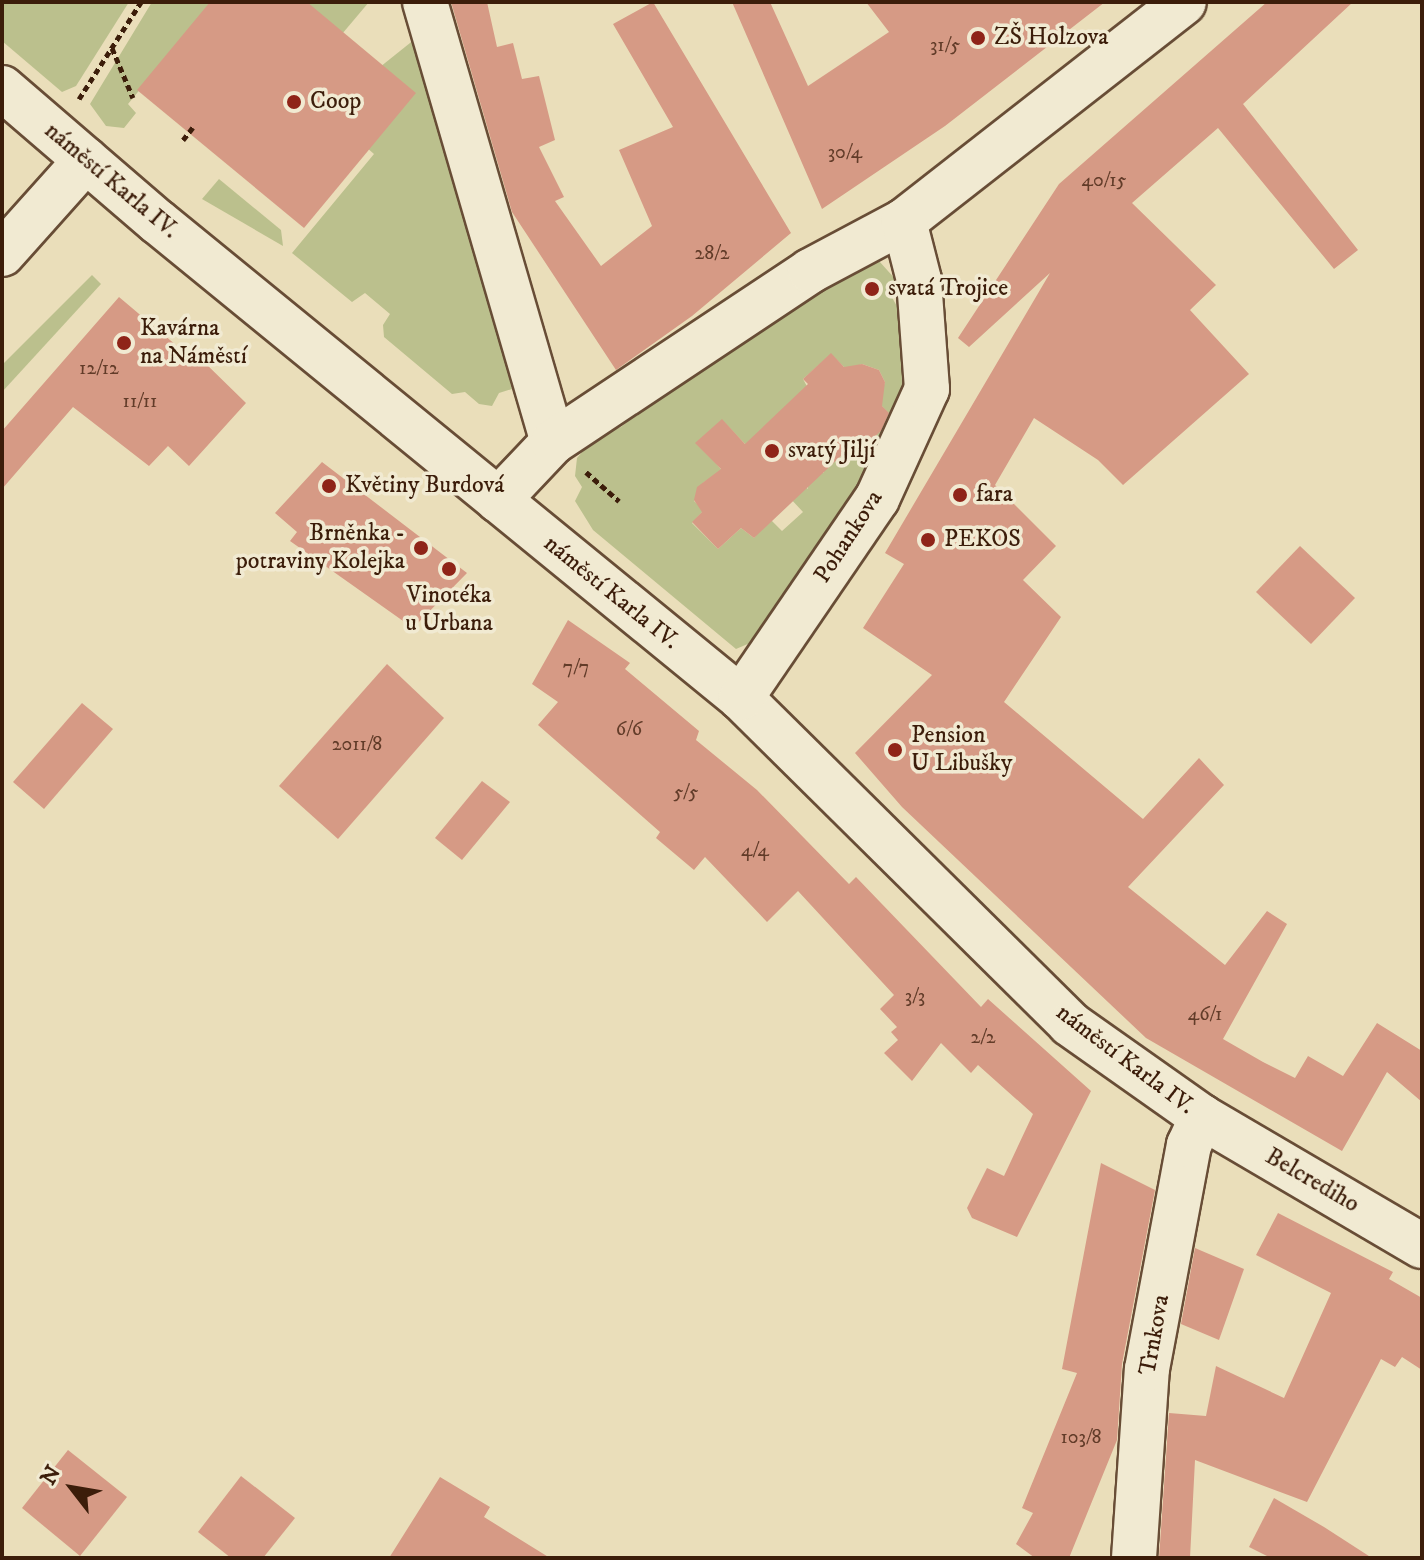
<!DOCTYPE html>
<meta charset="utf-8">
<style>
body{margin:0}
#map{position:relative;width:1424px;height:1560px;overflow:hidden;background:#eadeba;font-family:"IM FELL DW Pica",serif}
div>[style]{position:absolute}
.green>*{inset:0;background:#bbc08d}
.building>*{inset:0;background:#d69a85}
.path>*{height:5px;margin-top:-2.5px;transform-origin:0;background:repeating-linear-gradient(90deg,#3c1d0a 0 6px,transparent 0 10px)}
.roads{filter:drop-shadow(2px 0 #684d36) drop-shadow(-2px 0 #684d36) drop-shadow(0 2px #684d36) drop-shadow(0 -2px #684d36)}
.minor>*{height:44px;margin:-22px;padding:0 22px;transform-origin:22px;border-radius:22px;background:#f1ead2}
.dots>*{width:22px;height:22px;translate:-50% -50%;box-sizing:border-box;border:4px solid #f1ead2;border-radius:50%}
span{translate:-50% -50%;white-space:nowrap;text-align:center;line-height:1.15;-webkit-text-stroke:7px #f1ead2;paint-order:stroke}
.number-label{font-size:20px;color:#623c29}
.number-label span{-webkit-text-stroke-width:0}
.poi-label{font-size:24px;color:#3c1d0a}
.left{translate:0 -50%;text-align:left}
.right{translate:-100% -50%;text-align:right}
.street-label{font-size:24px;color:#3c1d0a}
.frame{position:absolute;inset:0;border:4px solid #3c1d0a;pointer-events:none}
.north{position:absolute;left:32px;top:1448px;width:80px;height:80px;-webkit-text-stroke:6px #f1ead2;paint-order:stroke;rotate:301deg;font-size:22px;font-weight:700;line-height:32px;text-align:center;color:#3c1d0a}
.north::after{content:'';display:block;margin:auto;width:28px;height:36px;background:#3c1d0a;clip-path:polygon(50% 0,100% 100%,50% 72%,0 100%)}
</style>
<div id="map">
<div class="green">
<div style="clip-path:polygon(2px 2px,129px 2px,76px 86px,62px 92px,2px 41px)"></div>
<div style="clip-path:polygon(152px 2px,212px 2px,128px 104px,136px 113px,124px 128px,106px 126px,90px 104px)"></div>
<div style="clip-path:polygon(303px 2px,369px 2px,342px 34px)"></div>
<div style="clip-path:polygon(420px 35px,512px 389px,499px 393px,492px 406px,479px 404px,465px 392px,452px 394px,384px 337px,383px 325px,390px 314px,365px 293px,352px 302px,292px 253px,374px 154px,366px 147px,380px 67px)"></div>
<div style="clip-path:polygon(219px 179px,281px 230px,283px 246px,202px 199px)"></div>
<div style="clip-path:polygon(evenodd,879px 261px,897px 281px,888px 290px,900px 312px,905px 384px,894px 434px,757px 640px,736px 649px,593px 530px,575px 501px,582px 487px,575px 476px,577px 458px,596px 436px,621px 427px,722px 345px,879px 261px,831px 354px,847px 370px,862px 364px,879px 370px,885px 382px,878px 402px,893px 418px,867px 444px,853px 437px,840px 449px,841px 457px,836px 453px,823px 464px,824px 473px,819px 468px,807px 480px,808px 489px,802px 484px,789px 497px,803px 512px,782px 531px,767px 516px,754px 529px,758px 533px,754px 538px,741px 528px,718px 549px,692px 523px,704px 510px,694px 501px,706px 489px,703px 483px,707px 480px,711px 485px,724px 473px,698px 441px,723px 421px,750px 449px,760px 440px,755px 435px,764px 436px,776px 424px,775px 416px,780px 420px,793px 408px,791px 400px,797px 404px,810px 392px,803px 379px,831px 354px)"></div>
<div style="clip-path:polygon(92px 275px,101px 284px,2px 392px,2px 365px)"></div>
</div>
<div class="building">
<div style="clip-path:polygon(210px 2px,307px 2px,416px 93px,304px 228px,137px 90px)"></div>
<div style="clip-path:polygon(451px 2px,487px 2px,497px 47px,513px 43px,522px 79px,539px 76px,555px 140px,539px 147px,564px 197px,555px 201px,601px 266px,652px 226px,619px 150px,673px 127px,613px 24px,653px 2px,791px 233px,692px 316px,616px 370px,512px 212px)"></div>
<div style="clip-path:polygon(732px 2px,770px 2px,808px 86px,889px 32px,866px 2px,1105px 2px,945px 126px,822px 209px)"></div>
<div style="clip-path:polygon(1267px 2px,1353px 2px,1243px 104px,1358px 250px,1334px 269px,1218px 128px,1132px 203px,1216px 285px,1190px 310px,1249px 374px,1123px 485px,1098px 460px,1034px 418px,995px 485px,1056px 546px,1023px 580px,1061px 617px,1004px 702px,1143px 819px,1199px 758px,1224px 785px,1128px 887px,1225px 965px,1267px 911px,1287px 924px,1223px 1039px,1263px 1062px,1295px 1078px,1308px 1056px,1343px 1076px,1377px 1023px,1422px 1051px,1422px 1102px,1387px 1072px,1342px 1151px,1146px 1038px,902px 807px,855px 753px,932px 675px,863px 628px,904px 564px,885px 553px,1050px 273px,969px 347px,958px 338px,1059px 184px)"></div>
<div style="clip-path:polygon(119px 297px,183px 351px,202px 360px,246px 403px,189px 466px,168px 446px,149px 466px,73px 407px,2px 489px,2px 431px)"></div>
<div style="clip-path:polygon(831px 353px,844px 367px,862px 364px,879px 370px,885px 382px,882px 406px,889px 413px,881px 431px,866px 444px,860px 438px,754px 538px,741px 528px,718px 549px,692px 522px,702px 512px,694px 500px,697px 487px,721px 469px,695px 443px,722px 419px,745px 444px,808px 384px,803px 379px)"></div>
<div style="clip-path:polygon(322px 462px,467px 573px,413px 628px,290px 541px,297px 532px,275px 513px)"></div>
<div style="clip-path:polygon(1300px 546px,1355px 598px,1311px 644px,1256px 592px)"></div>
<div style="clip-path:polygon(568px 620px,630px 663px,625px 669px,699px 731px,696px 740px,757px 790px,849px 884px,856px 877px,981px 1007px,988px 999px,1091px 1091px,1017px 1237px,972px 1218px,967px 1208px,987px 1168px,1004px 1176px,1033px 1114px,978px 1065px,971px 1073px,941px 1043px,912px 1081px,884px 1053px,898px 1040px,891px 1032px,897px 1027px,880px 1009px,894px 995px,798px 891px,767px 922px,705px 857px,694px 870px,656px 838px,660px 832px,538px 725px,558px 702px,532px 684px)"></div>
<div style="clip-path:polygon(387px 664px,444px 718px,338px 839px,279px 786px)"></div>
<div style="clip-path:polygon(82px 703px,113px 729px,44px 809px,13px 782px)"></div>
<div style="clip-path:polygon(482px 781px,510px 802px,462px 860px,435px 838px)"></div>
<div style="clip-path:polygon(1101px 1163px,1155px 1190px,1122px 1364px,1117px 1440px,1069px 1558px,1035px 1558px,1016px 1544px,1033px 1513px,1022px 1508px,1077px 1373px,1062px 1369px)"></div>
<div style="clip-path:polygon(1278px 1213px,1393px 1272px,1389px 1279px,1422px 1298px,1422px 1370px,1402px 1357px,1395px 1367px,1381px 1359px,1307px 1502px,1195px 1460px,1190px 1558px,1159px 1558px,1169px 1413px,1206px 1416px,1216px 1366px,1284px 1398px,1331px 1293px,1256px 1255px)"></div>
<div style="clip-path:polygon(1195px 1248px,1244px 1269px,1219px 1340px,1181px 1324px)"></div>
<div style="clip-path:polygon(68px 1450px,127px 1497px,80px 1556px,22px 1508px)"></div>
<div style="clip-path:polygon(241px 1476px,295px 1518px,263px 1558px,231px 1558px,198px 1532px)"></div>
<div style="clip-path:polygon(440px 1477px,490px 1507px,484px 1517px,550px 1558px,389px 1558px)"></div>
<div style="clip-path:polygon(1274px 1498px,1324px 1527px,1372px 1558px,1271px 1558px,1249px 1547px)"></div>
</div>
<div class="path">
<div style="left:112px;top:48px;width:54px;rotate:67.2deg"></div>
<div style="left:79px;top:99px;width:115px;rotate:-57.4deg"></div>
<div style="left:183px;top:140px;width:16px;rotate:-52deg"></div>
<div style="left:586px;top:472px;width:44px;rotate:41.3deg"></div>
</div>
<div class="roads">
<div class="minor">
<div style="left:425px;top:2px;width:458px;rotate:73.8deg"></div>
<div style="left:2px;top:88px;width:206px;rotate:40.7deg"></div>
<div style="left:158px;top:222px;width:753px;rotate:39.23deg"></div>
<div style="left:741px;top:698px;width:463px;rotate:44.7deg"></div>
<div style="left:1070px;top:1024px;width:161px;rotate:35.2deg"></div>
<div style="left:1202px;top:1117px;width:255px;rotate:30.4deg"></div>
<div style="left:2px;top:254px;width:126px;rotate:-48.2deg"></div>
<div style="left:498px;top:500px;width:80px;rotate:-46.5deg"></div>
<div style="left:553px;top:442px;width:309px;rotate:-33.6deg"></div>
<div style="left:810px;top:271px;width:106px;rotate:-28deg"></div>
<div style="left:904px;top:221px;width:355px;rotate:-38deg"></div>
<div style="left:741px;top:698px;width:241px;rotate:-55.7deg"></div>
<div style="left:877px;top:499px;width:121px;rotate:-65.6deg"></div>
<div style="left:927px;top:389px;width:109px;rotate:-94.2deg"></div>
<div style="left:919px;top:280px;width:61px;rotate:-104.3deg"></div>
<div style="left:1134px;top:1558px;width:189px;rotate:-86.1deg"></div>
<div style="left:1147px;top:1369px;width:228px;rotate:-79.4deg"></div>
<div style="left:1189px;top:1145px;width:31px;rotate:-65deg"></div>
</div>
</div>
<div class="dots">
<div style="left:978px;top:38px;background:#8f2418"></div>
<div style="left:294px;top:102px;background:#8f2418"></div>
<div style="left:872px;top:289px;background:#8f2418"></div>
<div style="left:124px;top:343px;background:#8f2418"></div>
<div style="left:772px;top:451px;background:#8f2418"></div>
<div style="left:329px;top:486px;background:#8f2418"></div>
<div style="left:960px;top:495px;background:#8f2418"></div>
<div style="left:928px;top:540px;background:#8f2418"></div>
<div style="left:421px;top:548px;background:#8f2418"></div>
<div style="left:449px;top:569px;background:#8f2418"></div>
<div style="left:895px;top:750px;background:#8f2418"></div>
</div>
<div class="number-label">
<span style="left:945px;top:45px">31/5</span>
<span style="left:845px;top:152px">30/4</span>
<span style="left:1104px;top:180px">40/15</span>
<span style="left:712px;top:253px">28/2</span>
<span style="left:99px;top:368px">12/12</span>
<span style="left:140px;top:401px">11/11</span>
<span style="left:576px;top:667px">7/7</span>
<span style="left:629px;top:729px">6/6</span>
<span style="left:357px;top:744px">2011/8</span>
<span style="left:686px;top:792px">5/5</span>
<span style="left:755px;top:850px">4/4</span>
<span style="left:915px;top:996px">3/3</span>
<span style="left:1205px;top:1014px">46/1</span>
<span style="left:983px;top:1037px">2/2</span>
<span style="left:1081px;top:1437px">103/8</span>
</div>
<div class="poi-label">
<span class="left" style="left:994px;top:38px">ZŠ Holzova</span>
<span class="left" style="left:310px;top:102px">Coop</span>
<span class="left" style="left:888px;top:289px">svatá Trojice</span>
<span class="left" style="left:140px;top:343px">Kavárna<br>na Náměstí</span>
<span class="left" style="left:788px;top:451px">svatý Jiljí</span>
<span class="left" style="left:345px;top:486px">Květiny Burdová</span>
<span class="left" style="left:976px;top:495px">fara</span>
<span class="right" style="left:405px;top:548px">Brněnka -<br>potraviny Kolejka</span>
<span class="left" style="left:944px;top:540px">PEKOS</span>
<span style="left:449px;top:610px">Vinotéka<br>u Urbana</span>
<span class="left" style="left:911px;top:750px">Pension<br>U Libušky</span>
</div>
<div class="street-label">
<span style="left:111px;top:181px;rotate:40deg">náměstí Karla IV.</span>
<span style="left:849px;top:537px;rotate:-57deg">Pohankova</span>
<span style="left:611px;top:593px;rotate:39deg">náměstí Karla IV.</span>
<span style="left:1125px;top:1060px;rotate:37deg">náměstí Karla IV.</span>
<span style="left:1312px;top:1181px;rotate:30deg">Belcrediho</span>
<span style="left:1155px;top:1335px;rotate:-80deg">Trnkova</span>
</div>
<div class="frame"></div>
<div class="north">N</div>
</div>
